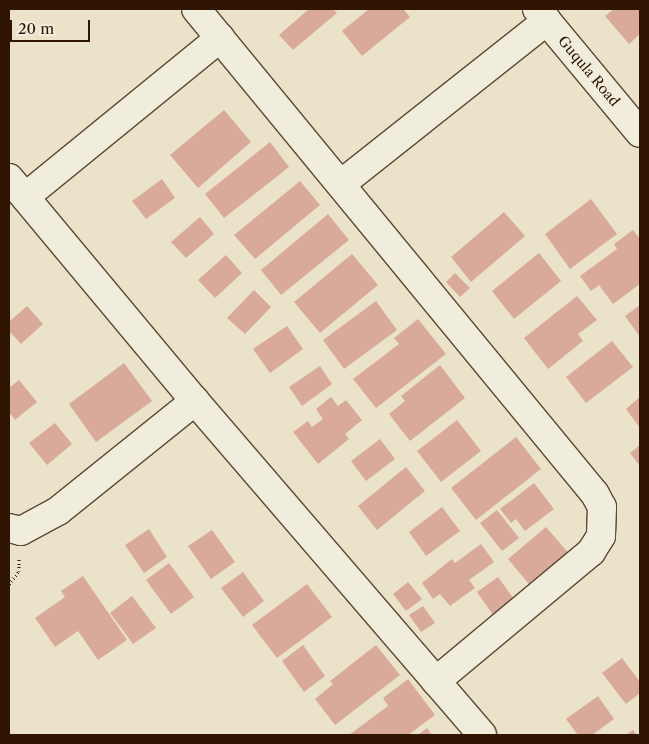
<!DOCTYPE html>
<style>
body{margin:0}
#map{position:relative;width:649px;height:744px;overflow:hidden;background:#eae3c9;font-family:"Libre Caslon Text",serif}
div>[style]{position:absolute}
.building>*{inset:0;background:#d9aa9a}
.path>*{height:3px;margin-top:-1.5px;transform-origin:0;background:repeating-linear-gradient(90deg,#2f1502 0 1px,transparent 0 3.5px)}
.roads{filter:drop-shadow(1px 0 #5e4834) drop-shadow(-1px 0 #5e4834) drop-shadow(0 1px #5e4834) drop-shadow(0 -1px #5e4834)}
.minor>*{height:28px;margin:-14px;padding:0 14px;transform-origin:14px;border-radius:14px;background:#f1eddc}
span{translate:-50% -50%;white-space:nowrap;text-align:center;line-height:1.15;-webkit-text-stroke:4px #f1eddc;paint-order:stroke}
.street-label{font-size:14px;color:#2f1502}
.frame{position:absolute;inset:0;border:10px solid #2f1502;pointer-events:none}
.scale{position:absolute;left:10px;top:20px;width:80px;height:22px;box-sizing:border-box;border:2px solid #2f1502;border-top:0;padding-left:6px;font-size:15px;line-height:18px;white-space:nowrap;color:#2f1502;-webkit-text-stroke:4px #f1eddc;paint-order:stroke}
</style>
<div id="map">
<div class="building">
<div style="clip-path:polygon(309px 9px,333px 9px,337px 13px,293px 50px,279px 35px)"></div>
<div style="clip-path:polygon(369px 9px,403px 9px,410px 17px,362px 56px,342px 31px)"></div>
<div style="clip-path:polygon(614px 9px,640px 9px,640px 34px,629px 44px,605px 16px)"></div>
<div style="clip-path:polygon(224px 110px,251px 142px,198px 188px,170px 155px)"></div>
<div style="clip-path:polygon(270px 142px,289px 167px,224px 218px,205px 194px)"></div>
<div style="clip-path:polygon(162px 179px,175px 198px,146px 219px,132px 201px)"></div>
<div style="clip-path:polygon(300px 181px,320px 205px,255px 259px,234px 235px)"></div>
<div style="clip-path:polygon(591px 199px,617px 234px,570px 269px,545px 234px)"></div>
<div style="clip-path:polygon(504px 212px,525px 236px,471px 282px,451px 257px)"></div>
<div style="clip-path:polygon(328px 214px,349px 240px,281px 295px,261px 270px)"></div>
<div style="clip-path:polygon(200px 217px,214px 234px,186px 258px,171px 242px)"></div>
<div style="clip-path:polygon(633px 230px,640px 239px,640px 284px,613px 304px,599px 285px,591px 291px,580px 276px,617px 249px,614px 244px)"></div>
<div style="clip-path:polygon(539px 253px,561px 281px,514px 319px,492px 291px)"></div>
<div style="clip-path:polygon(352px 254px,378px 285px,320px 333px,294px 302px)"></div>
<div style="clip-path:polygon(226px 255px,242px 273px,215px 298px,198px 280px)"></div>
<div style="clip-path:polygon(455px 273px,470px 288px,460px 297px,446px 282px)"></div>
<div style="clip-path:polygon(254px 290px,271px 307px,245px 334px,227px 318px)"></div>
<div style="clip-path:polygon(577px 296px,597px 320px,578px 334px,583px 341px,548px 369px,524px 338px)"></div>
<div style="clip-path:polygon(376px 301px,397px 330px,344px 369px,323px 340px)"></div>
<div style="clip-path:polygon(640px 305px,640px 337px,625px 316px)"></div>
<div style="clip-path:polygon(27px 306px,43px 324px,21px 344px,9px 331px,9px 322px)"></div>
<div style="clip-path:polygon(418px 319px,446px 354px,376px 408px,353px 379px,399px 344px,394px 338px)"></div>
<div style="clip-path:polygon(287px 326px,303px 349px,270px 373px,253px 349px)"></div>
<div style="clip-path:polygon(612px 341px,633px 367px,586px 403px,566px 377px)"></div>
<div style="clip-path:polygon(124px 363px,152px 401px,96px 442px,69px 404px)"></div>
<div style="clip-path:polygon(440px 365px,465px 398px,410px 441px,389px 414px,405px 401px,401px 396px)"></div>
<div style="clip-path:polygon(320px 366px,332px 384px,302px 406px,289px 387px)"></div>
<div style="clip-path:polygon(19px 380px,37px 402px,15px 420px,9px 412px,9px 388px)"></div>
<div style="clip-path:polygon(331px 397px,338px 406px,346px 400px,362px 420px,345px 434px,349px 439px,318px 464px,293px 432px,308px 421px,312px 427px,323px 419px,316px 409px)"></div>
<div style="clip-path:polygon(640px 397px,640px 428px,626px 409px)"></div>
<div style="clip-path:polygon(457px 420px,481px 451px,441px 482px,417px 451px)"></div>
<div style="clip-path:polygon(55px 423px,72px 444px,47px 465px,29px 443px)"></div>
<div style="clip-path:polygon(516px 437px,541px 469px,476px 520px,451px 488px)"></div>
<div style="clip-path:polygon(380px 439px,395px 459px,366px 481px,351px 461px)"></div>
<div style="clip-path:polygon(640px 445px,640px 464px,639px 465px,630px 453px)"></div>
<div style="clip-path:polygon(406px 467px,425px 491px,377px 530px,358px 506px)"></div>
<div style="clip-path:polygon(534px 483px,554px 509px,525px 531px,516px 519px,511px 523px,500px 509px)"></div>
<div style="clip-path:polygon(442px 507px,460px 531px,426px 556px,409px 532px)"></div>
<div style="clip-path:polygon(497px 510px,519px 538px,502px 551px,480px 523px)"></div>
<div style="clip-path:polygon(546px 527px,572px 557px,533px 589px,508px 559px)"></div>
<div style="clip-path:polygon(149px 529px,167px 557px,144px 573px,125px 545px)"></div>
<div style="clip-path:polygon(212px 530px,235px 562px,211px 579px,188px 546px)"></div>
<div style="clip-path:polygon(481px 544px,494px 562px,469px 580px,475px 588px,450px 606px,440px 594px,433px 599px,422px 583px,452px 559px,455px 563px)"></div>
<div style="clip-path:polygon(169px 563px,194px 597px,171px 614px,146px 580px)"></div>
<div style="clip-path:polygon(243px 572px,264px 601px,243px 617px,221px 588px)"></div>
<div style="clip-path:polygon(83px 576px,127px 640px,98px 660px,78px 631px,55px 647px,35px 618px,65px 597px,61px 591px)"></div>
<div style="clip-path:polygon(498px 577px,519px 606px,498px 622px,477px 592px)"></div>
<div style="clip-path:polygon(408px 582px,422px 599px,406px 611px,393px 594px)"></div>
<div style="clip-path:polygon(307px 584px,332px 617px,277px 658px,252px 625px)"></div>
<div style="clip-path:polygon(132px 596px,156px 628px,133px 644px,110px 613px)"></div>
<div style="clip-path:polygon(423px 606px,435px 623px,421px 632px,409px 615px)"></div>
<div style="clip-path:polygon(303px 645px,325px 676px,304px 692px,282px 661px)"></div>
<div style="clip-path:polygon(376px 645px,400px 675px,335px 725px,315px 699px,333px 684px,330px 681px)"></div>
<div style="clip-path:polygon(622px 658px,640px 682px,640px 693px,626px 704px,602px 673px)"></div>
<div style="clip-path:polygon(408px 679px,435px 715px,408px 735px,349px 735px,388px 706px,383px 698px)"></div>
<div style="clip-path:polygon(598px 696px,614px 719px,592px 735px,578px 735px,566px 719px)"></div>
<div style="clip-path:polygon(427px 728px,432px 735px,418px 735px)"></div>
<div style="clip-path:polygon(633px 730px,637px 735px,626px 735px)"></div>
</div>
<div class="path">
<div style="left:9px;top:584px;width:16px;rotate:-52deg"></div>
<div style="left:19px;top:571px;width:13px;rotate:-90deg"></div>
</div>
<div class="roads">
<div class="minor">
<div style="left:196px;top:9px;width:628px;rotate:50.56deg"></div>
<div style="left:595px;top:494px;width:15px;rotate:62deg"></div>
<div style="left:602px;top:507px;width:29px;rotate:92deg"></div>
<div style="left:601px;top:536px;width:19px;rotate:122deg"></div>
<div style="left:591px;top:552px;width:202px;rotate:140.2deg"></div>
<div style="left:537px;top:9px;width:161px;rotate:50.3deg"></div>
<div style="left:9px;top:178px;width:290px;rotate:50.2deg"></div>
<div style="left:195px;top:401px;width:440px;rotate:49.3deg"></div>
<div style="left:341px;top:184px;width:263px;rotate:-38.4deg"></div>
<div style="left:25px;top:197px;width:252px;rotate:-39.2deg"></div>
<div style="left:9px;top:528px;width:12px;rotate:14deg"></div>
<div style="left:21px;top:531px;width:42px;rotate:-28.4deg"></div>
<div style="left:58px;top:511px;width:176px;rotate:-38.8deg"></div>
</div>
</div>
<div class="street-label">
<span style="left:589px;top:71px;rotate:50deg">Guqula Road</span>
</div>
<div class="frame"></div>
<div class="scale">20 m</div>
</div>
